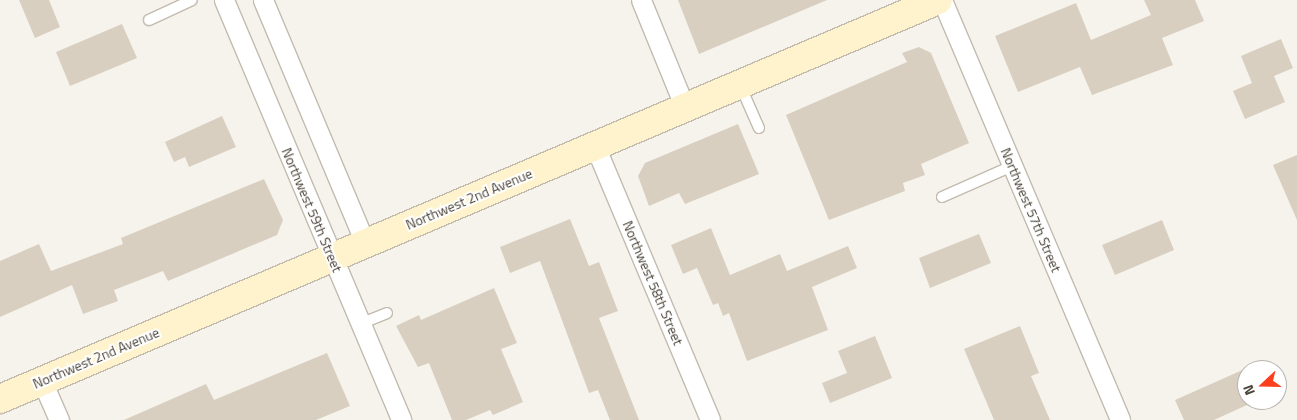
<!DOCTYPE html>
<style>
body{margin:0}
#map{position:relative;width:1297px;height:420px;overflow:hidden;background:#f6f3ec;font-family:"Titillium Web",sans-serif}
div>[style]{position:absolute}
.building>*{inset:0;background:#d8cfc1}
.roads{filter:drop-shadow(1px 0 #c2bbae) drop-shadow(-1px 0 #c2bbae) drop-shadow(0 1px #c2bbae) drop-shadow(0 -1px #c2bbae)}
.lane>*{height:10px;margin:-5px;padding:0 5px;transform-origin:5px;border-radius:5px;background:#fff}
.street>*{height:19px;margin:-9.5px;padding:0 9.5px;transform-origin:9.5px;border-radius:9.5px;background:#fff}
.secondary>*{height:28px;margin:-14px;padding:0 14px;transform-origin:14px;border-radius:14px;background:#fff3cd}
span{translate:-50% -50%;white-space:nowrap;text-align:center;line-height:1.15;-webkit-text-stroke:4px #fff;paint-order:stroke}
.street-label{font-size:14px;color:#4b4439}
.north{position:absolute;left:1237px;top:360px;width:50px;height:50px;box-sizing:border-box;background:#fff;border:1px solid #b7b4b0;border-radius:50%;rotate:249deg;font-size:14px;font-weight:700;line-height:20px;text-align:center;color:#4b4439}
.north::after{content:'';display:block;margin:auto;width:18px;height:22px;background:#fc3f1d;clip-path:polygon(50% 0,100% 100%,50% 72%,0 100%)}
</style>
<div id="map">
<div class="building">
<div style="clip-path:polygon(19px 0,49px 0,60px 27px,35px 38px)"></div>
<div style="clip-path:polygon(678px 0,827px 0,699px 54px)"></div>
<div style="clip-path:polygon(1144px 0,1195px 0,1204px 21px,1162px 38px,1173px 65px,1092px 95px,1080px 67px,1018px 92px,995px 36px,1076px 3px,1091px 40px,1151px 15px)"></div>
<div style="clip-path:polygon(122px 24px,137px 58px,70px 86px,56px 52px)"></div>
<div style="clip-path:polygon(1281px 39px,1293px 68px,1274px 76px,1285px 102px,1245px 119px,1233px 91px,1252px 83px,1241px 56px)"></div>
<div style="clip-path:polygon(919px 47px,931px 53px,969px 143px,921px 164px,925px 175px,903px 183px,905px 191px,829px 220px,786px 115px,907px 62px,902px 53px)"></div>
<div style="clip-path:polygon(222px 116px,236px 147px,189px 167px,185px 157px,174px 162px,165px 142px)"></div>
<div style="clip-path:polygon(738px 124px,759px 174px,685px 204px,679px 193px,649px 206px,638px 176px,645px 163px)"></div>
<div style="clip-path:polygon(1297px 155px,1297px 220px,1273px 165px)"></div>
<div style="clip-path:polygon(264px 179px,283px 220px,277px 235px,168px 281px,163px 271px,114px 290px,118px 301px,83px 314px,72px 285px,0 317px,0 261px,39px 244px,51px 271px,123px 244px,121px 238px)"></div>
<div style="clip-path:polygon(570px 219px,589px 266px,599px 262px,618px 311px,599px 318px,639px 420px,610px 420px,598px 390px,589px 393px,540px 261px,510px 273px,500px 247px)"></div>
<div style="clip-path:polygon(1162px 220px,1174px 250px,1115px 275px,1102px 245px)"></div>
<div style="clip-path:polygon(711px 228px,730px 275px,780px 254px,787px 271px,848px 246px,857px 268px,812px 287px,828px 330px,747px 361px,729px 313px,723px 316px,718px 303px,713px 305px,697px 268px,683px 274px,671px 245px)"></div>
<div style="clip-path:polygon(979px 234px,991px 263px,930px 288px,919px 258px)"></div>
<div style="clip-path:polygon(494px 288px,517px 343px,501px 349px,523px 402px,493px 415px,490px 410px,466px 420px,452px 420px,429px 363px,418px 367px,396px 326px,419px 315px,421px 320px)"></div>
<div style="clip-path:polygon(1020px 326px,1039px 373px,1031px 376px,1050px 420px,994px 420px,964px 349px)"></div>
<div style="clip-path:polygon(875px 336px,892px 378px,830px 403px,822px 383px,847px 373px,838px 351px)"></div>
<div style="clip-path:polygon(327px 353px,350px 406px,316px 420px,124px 420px,206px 384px,214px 400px)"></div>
<div style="clip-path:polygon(1247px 368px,1247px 405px,1214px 420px,1184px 420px,1175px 400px)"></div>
</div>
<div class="roads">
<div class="lane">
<div style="left:149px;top:20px;width:47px;rotate:-24.9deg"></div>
<div style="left:740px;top:85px;width:47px;rotate:66.2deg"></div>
<div style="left:942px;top:197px;width:77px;rotate:-23.9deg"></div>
<div style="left:360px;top:324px;width:29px;rotate:-22deg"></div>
</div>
<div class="street">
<div style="left:224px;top:0;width:456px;rotate:67.1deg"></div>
<div style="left:263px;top:0;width:264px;rotate:67.2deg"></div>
<div style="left:641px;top:0;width:117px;rotate:67.8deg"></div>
<div style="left:942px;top:0;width:456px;rotate:67deg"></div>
<div style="left:595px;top:146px;width:297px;rotate:67.2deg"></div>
<div style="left:42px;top:381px;width:43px;rotate:66.4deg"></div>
</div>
<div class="secondary">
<div style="left:0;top:399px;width:1019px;rotate:-23.04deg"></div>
</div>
</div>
<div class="street-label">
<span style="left:469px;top:199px;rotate:-23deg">Northwest 2nd Avenue</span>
<span style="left:312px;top:210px;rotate:67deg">Northwest 59th Street</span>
<span style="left:1031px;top:210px;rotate:67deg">Northwest 57th Street</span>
<span style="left:653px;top:283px;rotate:67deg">Northwest 58th Street</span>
<span style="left:96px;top:358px;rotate:-23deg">Northwest 2nd Avenue</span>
</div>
<div class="north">N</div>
</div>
